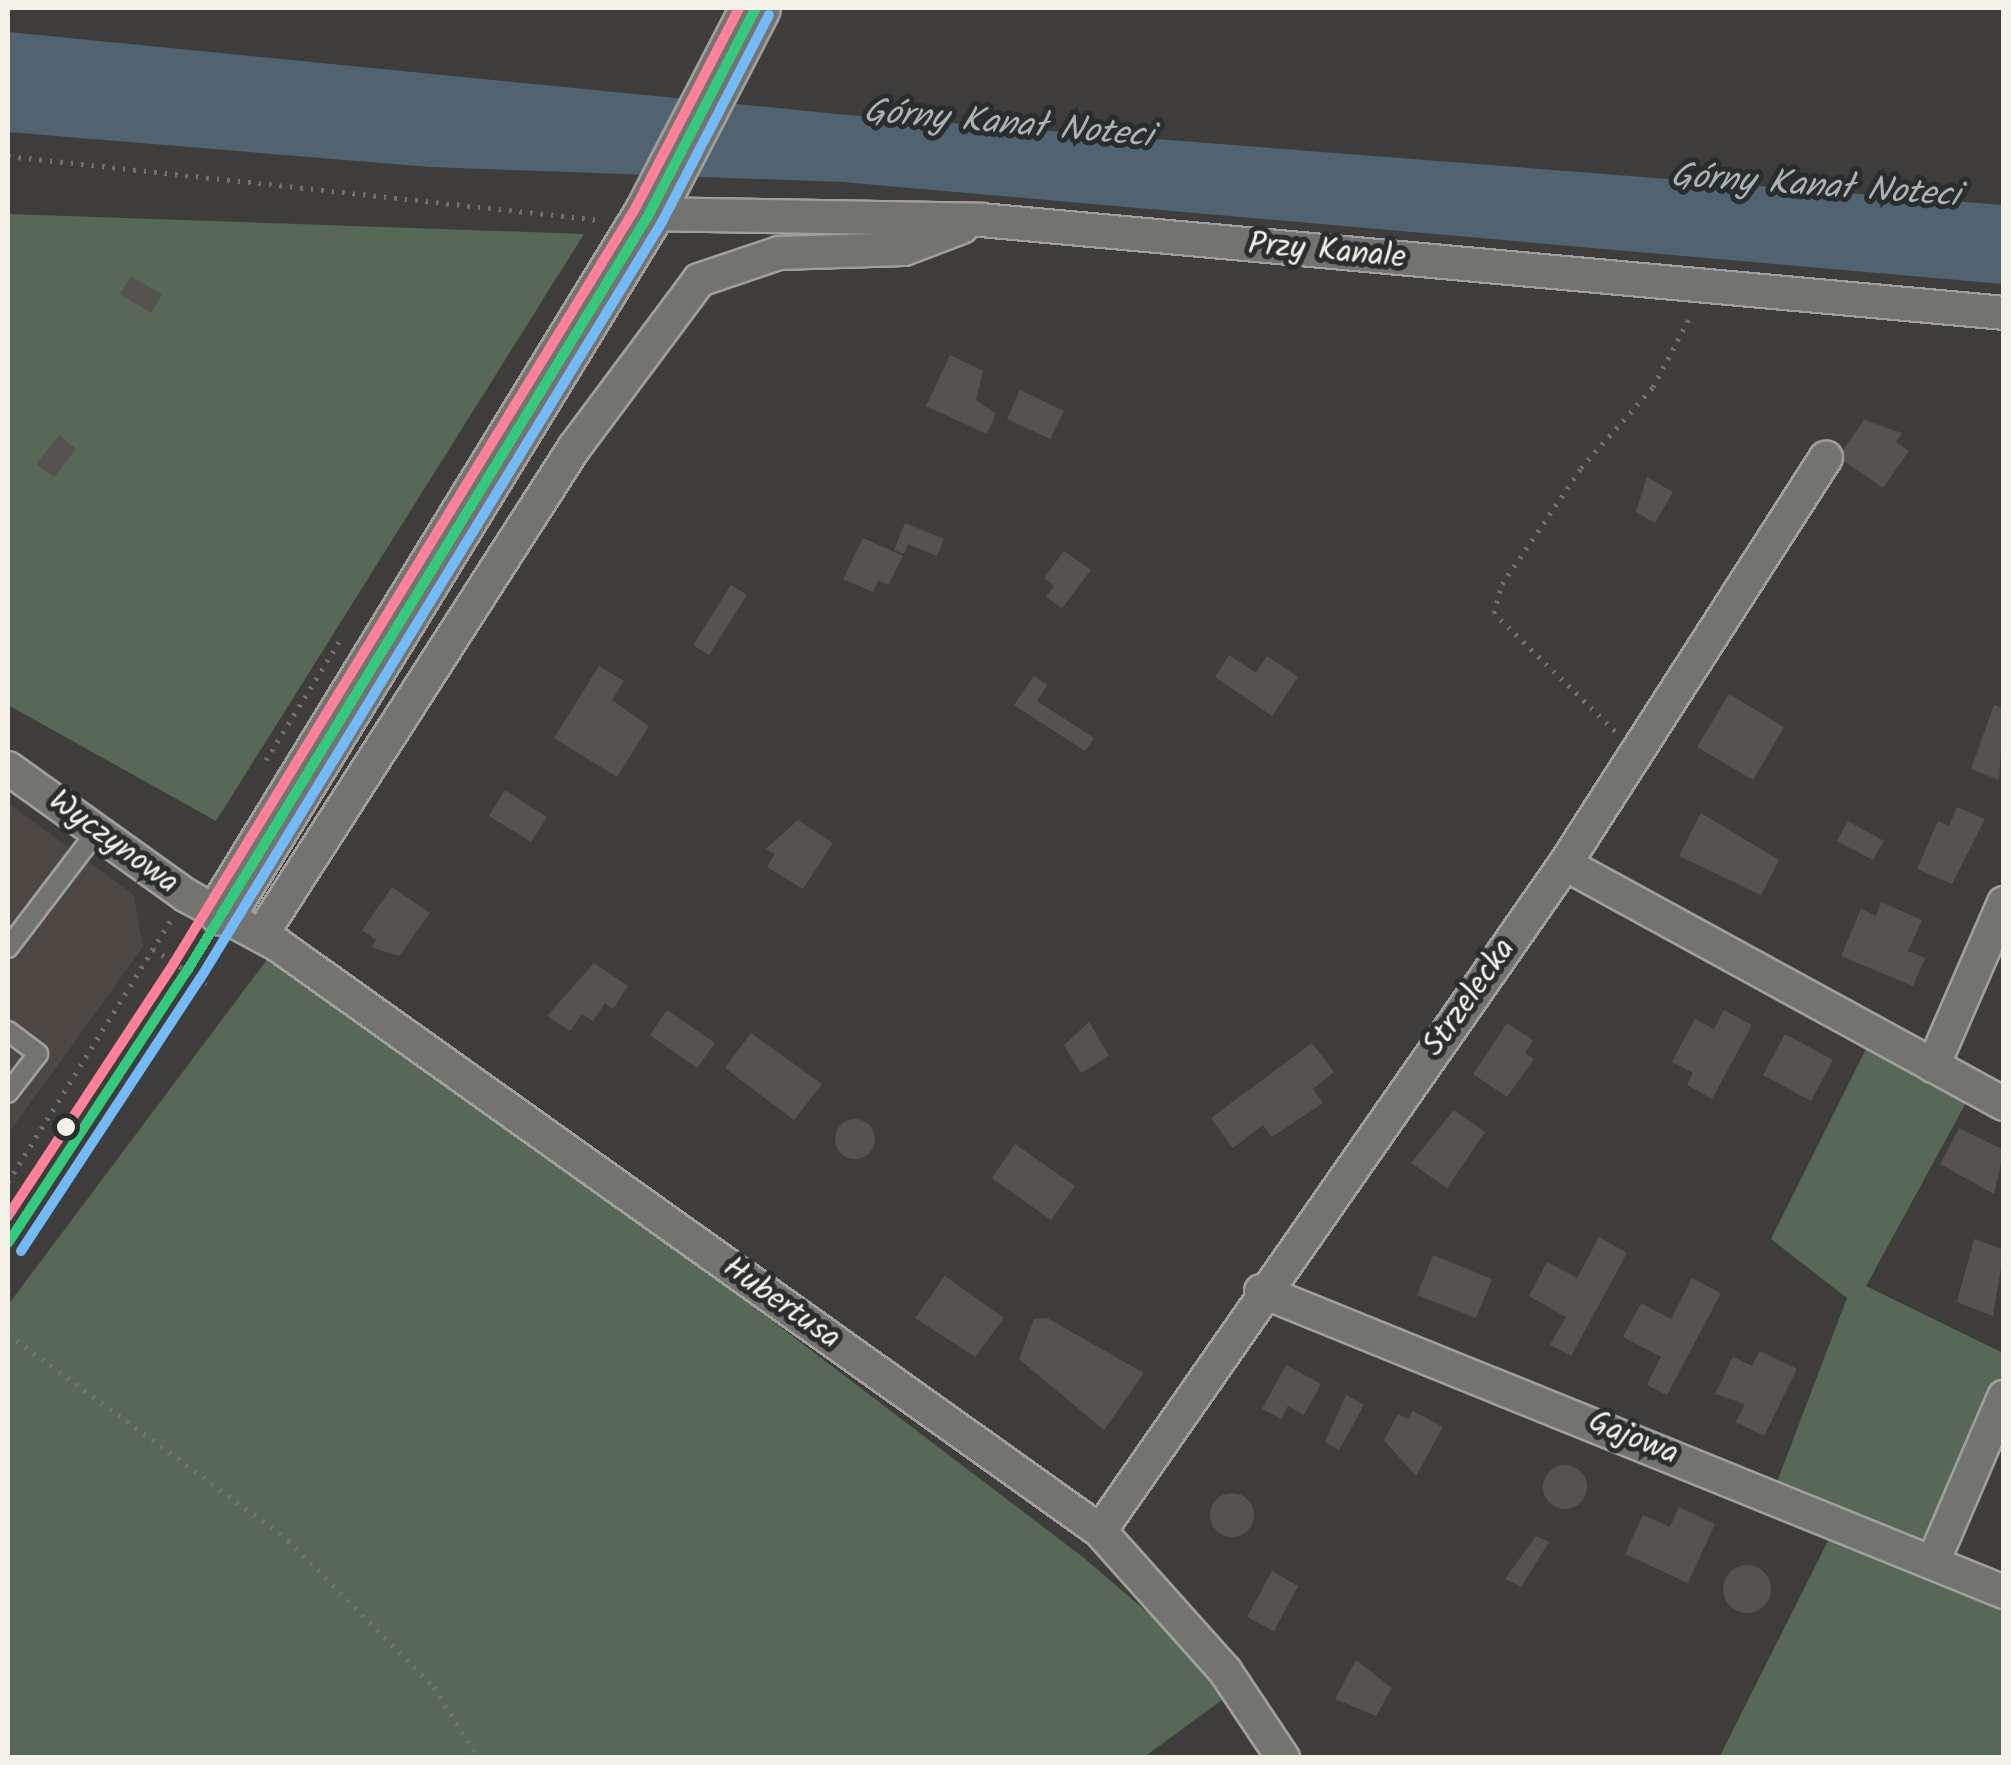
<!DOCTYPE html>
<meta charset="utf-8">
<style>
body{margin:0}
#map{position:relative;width:2011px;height:1765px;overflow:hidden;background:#3e3d3c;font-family:Kalam,sans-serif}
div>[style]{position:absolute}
.built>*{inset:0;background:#4c4743}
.green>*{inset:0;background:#576856}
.water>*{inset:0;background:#516371}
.building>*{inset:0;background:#565250}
.round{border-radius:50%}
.path>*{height:5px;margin-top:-2.5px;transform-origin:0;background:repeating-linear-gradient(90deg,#717170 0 2.5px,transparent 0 10.5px)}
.roads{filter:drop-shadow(2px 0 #a09f9d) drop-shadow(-2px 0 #a09f9d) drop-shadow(0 2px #a09f9d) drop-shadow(0 -2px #a09f9d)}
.lane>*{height:18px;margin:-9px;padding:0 9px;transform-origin:9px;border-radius:9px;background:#737370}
.street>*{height:32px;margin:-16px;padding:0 16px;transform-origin:16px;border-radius:16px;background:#737370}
.secondary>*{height:48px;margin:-24px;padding:0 24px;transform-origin:24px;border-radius:24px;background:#737370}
.bus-1>*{height:10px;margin:-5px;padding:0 5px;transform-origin:5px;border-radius:5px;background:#33ca7d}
.bus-2>*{height:10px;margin:-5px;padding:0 5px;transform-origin:5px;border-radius:5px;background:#73baf8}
.bus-3>*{height:10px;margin:-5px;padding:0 5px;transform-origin:5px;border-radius:5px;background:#ff8098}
.dots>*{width:28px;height:28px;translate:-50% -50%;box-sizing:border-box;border:5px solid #2a2d2e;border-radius:50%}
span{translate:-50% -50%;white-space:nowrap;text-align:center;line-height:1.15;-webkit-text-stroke:10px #2a2d2e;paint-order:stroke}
.street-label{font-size:32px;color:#f4f1e8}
.water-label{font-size:35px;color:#acb3b5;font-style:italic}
.frame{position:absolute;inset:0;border:10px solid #f4f1e8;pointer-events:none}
</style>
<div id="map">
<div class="built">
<div style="clip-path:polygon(8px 803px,134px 895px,143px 947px,8px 1134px)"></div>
</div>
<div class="green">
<div style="clip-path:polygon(8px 214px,584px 234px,216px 821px,8px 705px)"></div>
<div style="clip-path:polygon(278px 945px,1084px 1558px,1237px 1689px,1144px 1757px,8px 1757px,8px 1305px)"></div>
<div style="clip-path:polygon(1871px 1039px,1974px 1088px,1866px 1286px,2003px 1353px,2003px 1397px,1934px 1562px,2003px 1594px,2003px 1757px,1719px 1758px,1837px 1523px,1772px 1495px,1847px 1298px,1771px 1239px)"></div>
</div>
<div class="water">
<div style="clip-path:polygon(8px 32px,847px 115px,2003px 205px,2003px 284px,843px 182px,430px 167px,8px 132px)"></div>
</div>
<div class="building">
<div style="clip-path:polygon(131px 276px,162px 295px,151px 313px,120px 294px)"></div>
<div style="clip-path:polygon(950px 355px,983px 371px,976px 400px,996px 414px,987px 434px,926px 406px)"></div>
<div style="clip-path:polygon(1020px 390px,1064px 411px,1050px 439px,1007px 419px)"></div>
<div style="clip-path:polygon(1864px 420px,1902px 433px,1896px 442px,1909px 451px,1883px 488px,1838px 457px)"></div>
<div style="clip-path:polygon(59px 435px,76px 449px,54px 477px,36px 464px)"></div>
<div style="clip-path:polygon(1647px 477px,1673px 492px,1655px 523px,1636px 512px)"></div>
<div style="clip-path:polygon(905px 523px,944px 539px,937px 556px,908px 544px,904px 554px,894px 550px)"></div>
<div style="clip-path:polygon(863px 538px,903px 556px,888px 585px,878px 580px,873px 592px,843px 579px)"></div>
<div style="clip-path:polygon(1064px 551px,1091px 570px,1062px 608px,1046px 597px,1054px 586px,1044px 578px)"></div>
<div style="clip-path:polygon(731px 585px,747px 595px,709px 655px,693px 645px)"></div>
<div style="clip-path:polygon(1229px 655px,1256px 673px,1267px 656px,1298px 677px,1272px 716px,1215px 677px)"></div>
<div style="clip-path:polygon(599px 666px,624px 681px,612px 700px,649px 726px,617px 777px,554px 738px)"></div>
<div style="clip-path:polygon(1034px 676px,1047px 685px,1037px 701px,1094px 738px,1085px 751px,1014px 705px)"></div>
<div style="clip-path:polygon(1729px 694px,1784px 727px,1753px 780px,1697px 747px)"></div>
<div style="clip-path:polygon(1994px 705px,2004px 709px,1999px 780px,1971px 769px)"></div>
<div style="clip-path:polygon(505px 790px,547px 817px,531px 842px,489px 816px)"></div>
<div style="clip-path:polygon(1957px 807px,1985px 819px,1952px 884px,1917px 869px,1938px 821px,1949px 826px)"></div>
<div style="clip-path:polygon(1701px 813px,1779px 860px,1761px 895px,1679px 856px)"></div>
<div style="clip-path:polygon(798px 820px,833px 843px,803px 889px,767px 867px,775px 854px,766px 849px)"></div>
<div style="clip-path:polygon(1848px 821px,1884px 841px,1873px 860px,1837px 841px)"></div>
<div style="clip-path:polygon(392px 887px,430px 913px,399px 956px,371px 947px,376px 940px,362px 930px)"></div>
<div style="clip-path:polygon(1881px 902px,1922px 920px,1908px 951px,1925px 958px,1913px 986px,1841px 956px,1861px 909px,1876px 916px)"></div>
<div style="clip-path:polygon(594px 963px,628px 986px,613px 1009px,605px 1003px,593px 1021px,582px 1014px,570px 1031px,547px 1016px)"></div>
<div style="clip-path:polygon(667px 1010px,715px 1043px,697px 1068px,650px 1035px)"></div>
<div style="clip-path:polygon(1724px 1010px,1752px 1025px,1712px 1099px,1687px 1085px,1693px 1073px,1672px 1062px,1695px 1019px,1714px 1029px)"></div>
<div style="clip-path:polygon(1089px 1022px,1109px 1056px,1081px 1073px,1064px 1045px)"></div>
<div style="clip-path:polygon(1507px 1023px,1533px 1040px,1525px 1053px,1534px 1059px,1507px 1097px,1473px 1074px)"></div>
<div style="clip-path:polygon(751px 1033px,822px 1084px,794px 1120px,725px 1068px)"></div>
<div style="clip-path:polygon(1785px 1034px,1833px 1060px,1811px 1101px,1763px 1075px)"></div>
<div style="clip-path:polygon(1312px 1043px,1334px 1072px,1313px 1089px,1323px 1103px,1272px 1137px,1263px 1125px,1233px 1148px,1211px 1118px)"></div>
<div style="clip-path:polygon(1454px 1110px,1485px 1132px,1447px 1188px,1411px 1163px)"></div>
<div class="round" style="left:835px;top:1119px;width:40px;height:40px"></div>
<div style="clip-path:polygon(1959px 1128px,2004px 1150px,1994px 1194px,1940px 1164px)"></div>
<div style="clip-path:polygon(1015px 1144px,1075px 1186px,1051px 1220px,992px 1178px)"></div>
<div style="clip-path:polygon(1599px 1237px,1627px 1253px,1571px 1356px,1550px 1345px,1566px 1317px,1529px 1296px,1547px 1262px,1577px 1278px)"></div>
<div style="clip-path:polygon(1974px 1239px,2004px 1250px,1993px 1316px,1957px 1302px)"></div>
<div style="clip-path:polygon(1433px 1255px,1492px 1279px,1476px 1318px,1417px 1295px)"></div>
<div style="clip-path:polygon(945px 1276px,1004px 1318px,975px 1357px,915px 1318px)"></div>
<div style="clip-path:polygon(1692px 1278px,1721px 1293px,1667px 1395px,1647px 1385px,1661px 1357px,1623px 1337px,1641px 1303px,1671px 1319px)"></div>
<div style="clip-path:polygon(1047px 1318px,1144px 1373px,1104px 1430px,1019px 1359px,1034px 1319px)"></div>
<div style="clip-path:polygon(1760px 1351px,1797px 1369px,1764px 1436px,1736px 1422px,1745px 1404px,1715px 1394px,1733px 1357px,1752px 1366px)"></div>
<div style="clip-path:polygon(1286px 1365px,1321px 1384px,1304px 1415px,1288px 1406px,1281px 1419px,1262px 1409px)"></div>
<div style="clip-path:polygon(1346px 1395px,1364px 1405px,1339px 1450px,1325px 1442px)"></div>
<div style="clip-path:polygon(1413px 1411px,1443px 1427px,1416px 1476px,1384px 1440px,1398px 1414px,1408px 1419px)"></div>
<div class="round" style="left:1543px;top:1465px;width:44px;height:44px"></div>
<div class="round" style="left:1210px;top:1493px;width:44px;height:44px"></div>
<div style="clip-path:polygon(1679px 1507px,1715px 1524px,1688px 1583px,1625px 1554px,1643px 1515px,1670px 1527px)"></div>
<div style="clip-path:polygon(1536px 1536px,1549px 1542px,1521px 1587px,1505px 1579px)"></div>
<div class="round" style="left:1723px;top:1565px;width:48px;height:48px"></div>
<div style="clip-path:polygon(1272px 1571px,1298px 1586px,1274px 1631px,1247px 1617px)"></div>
<div style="clip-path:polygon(1356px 1660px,1392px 1688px,1376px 1716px,1335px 1699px)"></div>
</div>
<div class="path">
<div style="left:8px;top:156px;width:596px;rotate:6.16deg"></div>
<div style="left:1615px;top:731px;width:169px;rotate:-135.7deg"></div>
<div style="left:1494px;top:613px;width:30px;rotate:-75deg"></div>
<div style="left:1502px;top:584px;width:140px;rotate:-55.7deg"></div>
<div style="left:1581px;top:468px;width:108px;rotate:-48.4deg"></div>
<div style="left:1653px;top:387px;width:81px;rotate:-62.2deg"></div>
<div style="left:266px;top:760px;width:139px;rotate:-58.3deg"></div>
<div style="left:153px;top:949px;width:64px;rotate:33.4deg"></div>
<div style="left:8px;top:1182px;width:309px;rotate:-58.1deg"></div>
<div style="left:8px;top:1334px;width:348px;rotate:36.3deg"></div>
<div style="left:288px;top:1540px;width:207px;rotate:45.2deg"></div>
<div style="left:434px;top:1687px;width:84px;rotate:58.2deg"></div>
</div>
<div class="roads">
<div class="lane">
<div style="left:8px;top:948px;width:147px;rotate:-52.7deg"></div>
<div style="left:8px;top:1031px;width:38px;rotate:37deg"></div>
<div style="left:38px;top:1054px;width:49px;rotate:127.6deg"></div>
</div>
<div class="street">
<div style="left:649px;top:214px;width:332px;rotate:1deg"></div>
<div style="left:981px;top:220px;width:1027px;rotate:5.19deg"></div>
<div style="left:8px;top:768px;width:220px;rotate:35.6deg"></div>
<div style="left:187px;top:896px;width:103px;rotate:28.3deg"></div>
<div style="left:278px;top:945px;width:1009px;rotate:35.48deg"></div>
<div style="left:1100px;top:1531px;width:188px;rotate:48.2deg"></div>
<div style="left:1225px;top:1671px;width:105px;rotate:56.3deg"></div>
<div style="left:1565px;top:864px;width:500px;rotate:28.67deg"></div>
<div style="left:262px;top:934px;width:578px;rotate:-57.3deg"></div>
<div style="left:574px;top:448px;width:209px;rotate:-53.3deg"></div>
<div style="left:699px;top:280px;width:84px;rotate:-18.6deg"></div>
<div style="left:779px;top:253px;width:125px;rotate:-1.8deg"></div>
<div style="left:904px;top:249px;width:62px;rotate:-20.8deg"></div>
<div style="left:1933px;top:1066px;width:178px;rotate:-66.5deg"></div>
<div style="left:1261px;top:1291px;width:802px;rotate:22.05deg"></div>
<div style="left:1100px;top:1531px;width:813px;rotate:-55.12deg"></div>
<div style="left:1565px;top:864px;width:483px;rotate:-57.3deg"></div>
<div style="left:1933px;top:1562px;width:180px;rotate:-66.7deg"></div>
</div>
<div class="secondary">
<div style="left:223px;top:911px;width:817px;rotate:-58.57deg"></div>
<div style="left:649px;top:214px;width:232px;rotate:-62.6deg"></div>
</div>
</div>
<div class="bus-1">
<div style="left:8px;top:1243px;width:326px;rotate:-56.7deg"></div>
<div style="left:187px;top:971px;width:887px;rotate:-58.6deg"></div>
<div style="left:649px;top:214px;width:232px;rotate:-62.6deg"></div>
</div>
<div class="bus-2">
<div style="left:21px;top:1251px;width:326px;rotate:-56.7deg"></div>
<div style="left:200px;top:979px;width:887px;rotate:-58.6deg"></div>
<div style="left:662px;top:222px;width:233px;rotate:-62.7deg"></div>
</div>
<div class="bus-3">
<div style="left:8px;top:1216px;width:303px;rotate:-56.7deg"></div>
<div style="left:174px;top:963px;width:886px;rotate:-58.57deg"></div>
<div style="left:636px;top:207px;width:224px;rotate:-62.6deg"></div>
</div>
<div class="dots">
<div style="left:66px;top:1127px;background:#f4f1e8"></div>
</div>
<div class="street-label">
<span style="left:1327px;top:252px;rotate:5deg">Przy Kanale</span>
<span style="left:113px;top:843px;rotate:36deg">Wyczynowa</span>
<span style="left:1470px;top:998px;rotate:-55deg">Strzelecka</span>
<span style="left:781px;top:1304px;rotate:35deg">Hubertusa</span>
<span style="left:1633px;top:1439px;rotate:22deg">Gajowa</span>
</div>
<div class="water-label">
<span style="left:1008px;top:125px;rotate:5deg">Górny Kanał Noteci</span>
<span style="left:1815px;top:187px;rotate:4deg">Górny Kanał Noteci</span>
</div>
<div class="frame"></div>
</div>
